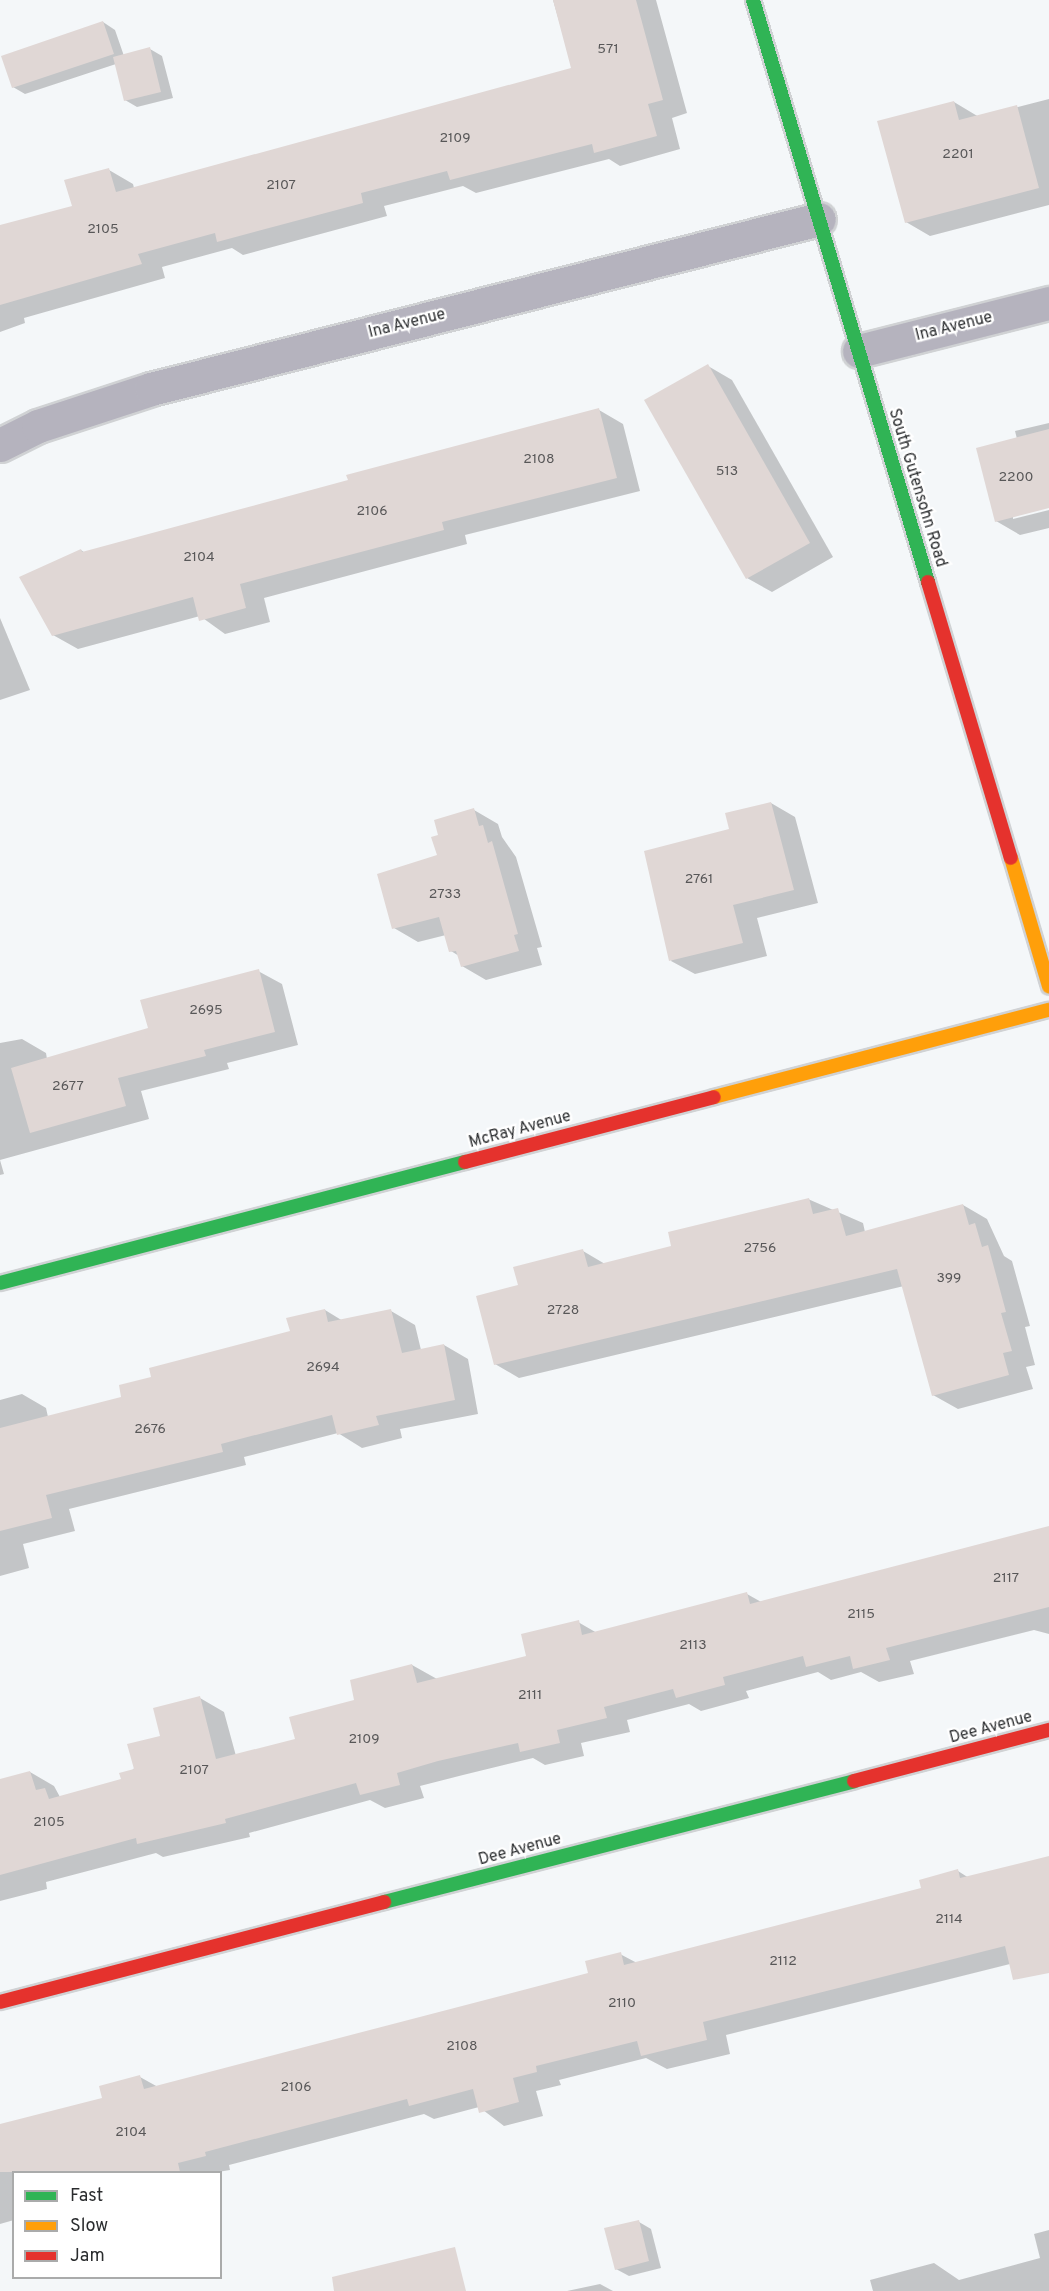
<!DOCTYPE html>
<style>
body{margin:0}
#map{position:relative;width:1049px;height:2291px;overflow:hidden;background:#f4f7f9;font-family:Overpass,sans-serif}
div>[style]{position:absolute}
.shadow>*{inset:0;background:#0003}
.building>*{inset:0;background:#e0d7d5}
.roads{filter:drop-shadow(2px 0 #d0d2d4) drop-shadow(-2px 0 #d0d2d4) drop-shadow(0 2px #d0d2d4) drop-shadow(0 -2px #d0d2d4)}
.street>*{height:33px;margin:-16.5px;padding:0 16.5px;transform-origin:16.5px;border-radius:16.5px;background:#b5b3be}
.fast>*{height:14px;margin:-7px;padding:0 7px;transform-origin:7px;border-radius:7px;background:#30b455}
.slow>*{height:14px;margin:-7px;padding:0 7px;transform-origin:7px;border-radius:7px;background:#ff9f0a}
.jam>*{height:14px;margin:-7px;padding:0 7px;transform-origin:7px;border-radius:7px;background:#e5322d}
span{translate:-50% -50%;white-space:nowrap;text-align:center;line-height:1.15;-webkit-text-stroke:4.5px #fff;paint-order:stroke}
.number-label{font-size:14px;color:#585758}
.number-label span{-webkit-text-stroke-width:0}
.street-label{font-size:16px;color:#2a2c2e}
.legend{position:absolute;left:12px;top:2171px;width:210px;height:108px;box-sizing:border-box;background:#fff;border:2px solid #aaabab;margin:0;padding:8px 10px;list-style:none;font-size:18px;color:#2a2c2e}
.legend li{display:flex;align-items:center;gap:12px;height:30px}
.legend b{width:30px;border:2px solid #aaabab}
</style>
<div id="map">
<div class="shadow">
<div style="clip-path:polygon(553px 0,656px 0,687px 113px,672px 118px,680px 149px,620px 166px,609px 159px,476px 193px,463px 186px,384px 206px,387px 216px,243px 255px,232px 248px,162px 267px,165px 278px,24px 318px,25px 323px,0 332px,0 235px,74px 207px,109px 170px,133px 184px,134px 188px,573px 69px)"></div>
<div style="clip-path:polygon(103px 22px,115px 30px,124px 56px,150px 49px,162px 56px,173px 98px,137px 107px,125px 100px,116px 64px,25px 94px,13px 87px)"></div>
<div style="clip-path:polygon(1049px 99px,1049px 205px,930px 236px,906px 222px,954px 102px,979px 117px)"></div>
<div style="clip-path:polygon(708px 366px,732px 380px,833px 557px,772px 592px,747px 578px)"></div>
<div style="clip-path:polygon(599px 410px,623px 424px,640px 491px,465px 535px,467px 544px,264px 598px,270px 622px,225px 634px,200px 616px,78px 649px,53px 635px,81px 550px,85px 553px,349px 481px)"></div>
<div style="clip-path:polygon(1049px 423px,1049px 507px,1013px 516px,1013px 519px,1049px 510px,1049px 528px,1020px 535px,996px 521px,1017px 439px,1015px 431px)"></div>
<div style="clip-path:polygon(0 618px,30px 690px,0 700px)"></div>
<div style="clip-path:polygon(771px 803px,795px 817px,818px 903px,757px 918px,767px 956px,695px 974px,671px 961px,731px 830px)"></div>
<div style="clip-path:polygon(474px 810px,498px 824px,502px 837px,516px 857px,542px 947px,537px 948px,542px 965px,486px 980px,462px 966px,459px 956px,451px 951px,446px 935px,418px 942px,394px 928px,438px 856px,440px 836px)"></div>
<div style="clip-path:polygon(258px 971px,282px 984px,298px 1045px,227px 1063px,229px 1069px,141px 1091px,149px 1119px,0 1160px,4px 1174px,0 1175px,0 1043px,22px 1039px,46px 1053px,47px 1059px,150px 1029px)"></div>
<div style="clip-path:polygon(808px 1199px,863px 1223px,865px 1232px,963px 1205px,987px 1219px,1004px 1256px,1012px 1261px,1030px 1326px,1025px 1327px,1035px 1365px,1026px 1367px,1033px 1389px,958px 1409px,933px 1395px,904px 1286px,519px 1378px,495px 1364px,520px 1286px,583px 1251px,605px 1264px,673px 1247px)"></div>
<div style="clip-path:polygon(325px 1310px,343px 1321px,391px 1311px,415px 1325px,421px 1350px,444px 1345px,468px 1359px,478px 1414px,400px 1429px,402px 1438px,362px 1448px,338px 1433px,244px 1457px,246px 1465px,69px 1509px,75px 1531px,23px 1544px,29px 1568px,0 1576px,0 1400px,22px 1394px,46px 1408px,48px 1417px,123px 1398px,153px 1378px,291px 1332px)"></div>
<div style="clip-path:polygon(1049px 1527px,1049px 1634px,1034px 1630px,910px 1661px,914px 1674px,879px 1682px,861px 1672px,831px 1680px,818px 1672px,746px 1691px,749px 1698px,701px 1711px,689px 1704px,627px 1720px,630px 1732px,581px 1743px,584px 1756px,545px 1765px,533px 1758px,463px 1775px,420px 1786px,424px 1798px,385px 1808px,370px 1800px,249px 1833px,250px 1837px,163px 1857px,156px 1853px,46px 1882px,47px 1889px,0 1901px,0 1780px,30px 1772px,54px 1786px,60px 1797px,123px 1780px,200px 1698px,224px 1712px,236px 1756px,297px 1741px,412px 1665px,437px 1679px,528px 1657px,578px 1622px,597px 1633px,747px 1594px,763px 1603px)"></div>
<div style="clip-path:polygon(1049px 1857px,1049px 1961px,1038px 1957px,726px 2035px,730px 2054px,667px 2069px,646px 2058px,559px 2080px,561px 2085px,536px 2091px,543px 2116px,504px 2126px,479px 2107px,434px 2119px,424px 2114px,229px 2165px,230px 2170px,218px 2172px,14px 2172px,14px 2220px,0 2224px,0 2126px,103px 2099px,140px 2077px,158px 2087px,590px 1974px,620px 1954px,637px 1963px,923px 1889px,958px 1871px,969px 1878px)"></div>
<div style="clip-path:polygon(639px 2222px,651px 2229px,661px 2268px,629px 2276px,616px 2269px)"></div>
<div style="clip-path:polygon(1049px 2230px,1049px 2291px,873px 2291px,870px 2280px,934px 2263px,959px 2280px,1040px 2258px,1034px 2234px)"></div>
<div style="clip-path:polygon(600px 2284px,613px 2291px,567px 2291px)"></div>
</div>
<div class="building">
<div style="clip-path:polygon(553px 0,636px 0,663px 100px,648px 104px,657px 136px,594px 153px,592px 144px,450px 180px,447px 171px,361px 193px,363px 203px,217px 242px,215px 233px,138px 254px,142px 264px,0 305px,0 225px,72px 206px,64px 180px,109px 168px,116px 192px,571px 68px)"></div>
<div style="clip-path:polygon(103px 21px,114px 54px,12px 88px,1px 56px)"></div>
<div style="clip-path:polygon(150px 47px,161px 92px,124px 101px,113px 57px)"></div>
<div style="clip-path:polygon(954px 101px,959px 120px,1017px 105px,1039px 188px,905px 223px,877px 121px)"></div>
<div style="clip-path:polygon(708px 364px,810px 543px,746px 579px,644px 400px)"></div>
<div style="clip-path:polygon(599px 408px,617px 478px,442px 522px,444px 530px,240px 584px,246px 608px,199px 621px,193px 597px,52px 636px,19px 577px,81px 549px,82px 552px,348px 480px,346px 475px)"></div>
<div style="clip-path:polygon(1049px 429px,1049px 508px,995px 522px,976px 448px)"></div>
<div style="clip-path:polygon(771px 802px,794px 890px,733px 905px,743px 943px,669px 961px,644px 851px,729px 829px,725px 813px)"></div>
<div style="clip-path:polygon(474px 808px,479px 826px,483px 825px,488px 843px,492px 841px,518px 934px,514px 935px,519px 951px,461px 967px,456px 951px,449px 952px,439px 917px,392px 929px,377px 874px,437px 855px,431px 837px,438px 835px,434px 820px)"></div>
<div style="clip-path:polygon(259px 969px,275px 1032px,204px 1050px,206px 1056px,118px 1078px,126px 1106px,30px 1133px,11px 1068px,148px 1028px,140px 1000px)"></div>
<div style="clip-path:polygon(809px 1198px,813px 1214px,838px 1208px,846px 1236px,963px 1204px,969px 1225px,975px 1223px,982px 1247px,988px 1245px,1006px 1312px,1001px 1313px,1012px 1351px,1003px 1353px,1009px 1375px,932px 1396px,897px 1269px,494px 1365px,476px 1296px,518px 1285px,513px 1267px,583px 1249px,588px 1267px,671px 1246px,668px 1232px)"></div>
<div style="clip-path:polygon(325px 1309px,328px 1322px,391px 1309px,402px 1353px,444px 1344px,455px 1400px,376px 1416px,379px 1425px,337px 1435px,332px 1415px,221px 1444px,223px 1452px,46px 1495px,52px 1518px,0 1531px,0 1428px,121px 1397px,119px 1385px,151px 1377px,149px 1368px,290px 1331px,286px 1318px)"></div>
<div style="clip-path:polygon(1049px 1526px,1049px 1607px,886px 1648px,890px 1660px,853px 1669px,850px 1656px,806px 1667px,803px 1656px,723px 1677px,725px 1685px,676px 1698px,673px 1689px,604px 1707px,607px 1718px,557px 1730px,560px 1743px,520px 1752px,518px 1743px,438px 1761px,397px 1773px,400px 1785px,360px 1795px,356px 1783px,225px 1819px,226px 1823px,137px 1844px,136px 1838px,0 1875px,0 1779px,30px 1771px,36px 1790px,45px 1788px,49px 1799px,121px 1779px,119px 1773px,134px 1769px,127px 1744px,160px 1736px,153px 1708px,200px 1696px,216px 1759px,295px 1739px,289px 1717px,354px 1700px,350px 1680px,412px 1664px,417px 1683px,526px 1656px,521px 1634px,579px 1620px,582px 1635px,747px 1592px,750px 1604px)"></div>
<div style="clip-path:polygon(1049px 1856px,1049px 1973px,1013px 1980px,1005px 1946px,703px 2022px,707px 2040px,641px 2056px,637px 2041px,536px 2066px,537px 2072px,513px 2078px,519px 2102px,479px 2113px,473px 2089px,409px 2106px,407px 2099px,205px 2152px,206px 2156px,178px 2163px,180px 2172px,0 2172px,0 2124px,102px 2098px,99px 2086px,140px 2075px,144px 2089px,588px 1973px,585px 1961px,621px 1952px,624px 1965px,921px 1888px,919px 1880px,958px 1869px,960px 1878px)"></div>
<div style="clip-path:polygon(639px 2220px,649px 2261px,615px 2270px,604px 2228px)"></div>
<div style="clip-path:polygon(455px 2247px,466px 2291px,334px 2291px,332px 2277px)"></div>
</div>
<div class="roads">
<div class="street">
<div style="left:859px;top:351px;width:196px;rotate:-14.2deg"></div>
<div style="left:0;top:445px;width:42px;rotate:-26.6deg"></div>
<div style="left:38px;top:426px;width:119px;rotate:-18.1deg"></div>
<div style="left:151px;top:389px;width:689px;rotate:-14.28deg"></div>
</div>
<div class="fast">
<div style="left:753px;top:0;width:608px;rotate:73.26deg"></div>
<div style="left:0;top:1283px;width:480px;rotate:-14.6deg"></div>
<div style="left:384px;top:1902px;width:485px;rotate:-14.4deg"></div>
</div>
<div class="slow">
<div style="left:1011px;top:858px;width:134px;rotate:73.5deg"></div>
<div style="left:714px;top:1097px;width:346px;rotate:-14.6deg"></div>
</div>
<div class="jam">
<div style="left:928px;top:582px;width:288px;rotate:73.3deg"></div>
<div style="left:465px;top:1162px;width:257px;rotate:-14.6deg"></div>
<div style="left:854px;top:1781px;width:202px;rotate:-14.7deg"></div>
<div style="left:0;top:2002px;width:397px;rotate:-14.6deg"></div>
</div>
</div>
<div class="number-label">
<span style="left:608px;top:50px">571</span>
<span style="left:455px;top:139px">2109</span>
<span style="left:958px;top:155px">2201</span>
<span style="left:281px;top:186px">2107</span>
<span style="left:103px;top:230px">2105</span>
<span style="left:539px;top:460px">2108</span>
<span style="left:727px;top:472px">513</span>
<span style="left:1016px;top:478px">2200</span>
<span style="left:372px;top:512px">2106</span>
<span style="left:199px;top:558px">2104</span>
<span style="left:699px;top:880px">2761</span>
<span style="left:445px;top:895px">2733</span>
<span style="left:206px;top:1011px">2695</span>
<span style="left:68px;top:1087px">2677</span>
<span style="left:760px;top:1249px">2756</span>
<span style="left:949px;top:1279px">399</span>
<span style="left:563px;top:1311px">2728</span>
<span style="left:323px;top:1368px">2694</span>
<span style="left:150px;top:1430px">2676</span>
<span style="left:1006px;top:1579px">2117</span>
<span style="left:861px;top:1615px">2115</span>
<span style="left:693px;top:1646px">2113</span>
<span style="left:530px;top:1696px">2111</span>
<span style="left:364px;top:1740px">2109</span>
<span style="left:194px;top:1771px">2107</span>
<span style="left:49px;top:1823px">2105</span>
<span style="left:949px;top:1920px">2114</span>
<span style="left:783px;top:1962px">2112</span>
<span style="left:622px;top:2004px">2110</span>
<span style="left:462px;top:2047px">2108</span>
<span style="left:296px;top:2088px">2106</span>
<span style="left:131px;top:2133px">2104</span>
</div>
<div class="street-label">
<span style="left:407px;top:324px;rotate:-14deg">Ina Avenue</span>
<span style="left:954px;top:327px;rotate:-14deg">Ina Avenue</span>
<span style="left:917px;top:488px;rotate:73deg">South Gutensohn Road</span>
<span style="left:520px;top:1130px;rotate:-15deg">McRay Avenue</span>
<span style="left:991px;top:1728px;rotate:-15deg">Dee Avenue</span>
<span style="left:520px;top:1850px;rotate:-15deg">Dee Avenue</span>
</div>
<ul class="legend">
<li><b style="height:8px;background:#30b455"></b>Fast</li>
<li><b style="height:8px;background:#ff9f0a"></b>Slow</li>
<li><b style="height:8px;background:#e5322d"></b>Jam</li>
</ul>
</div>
